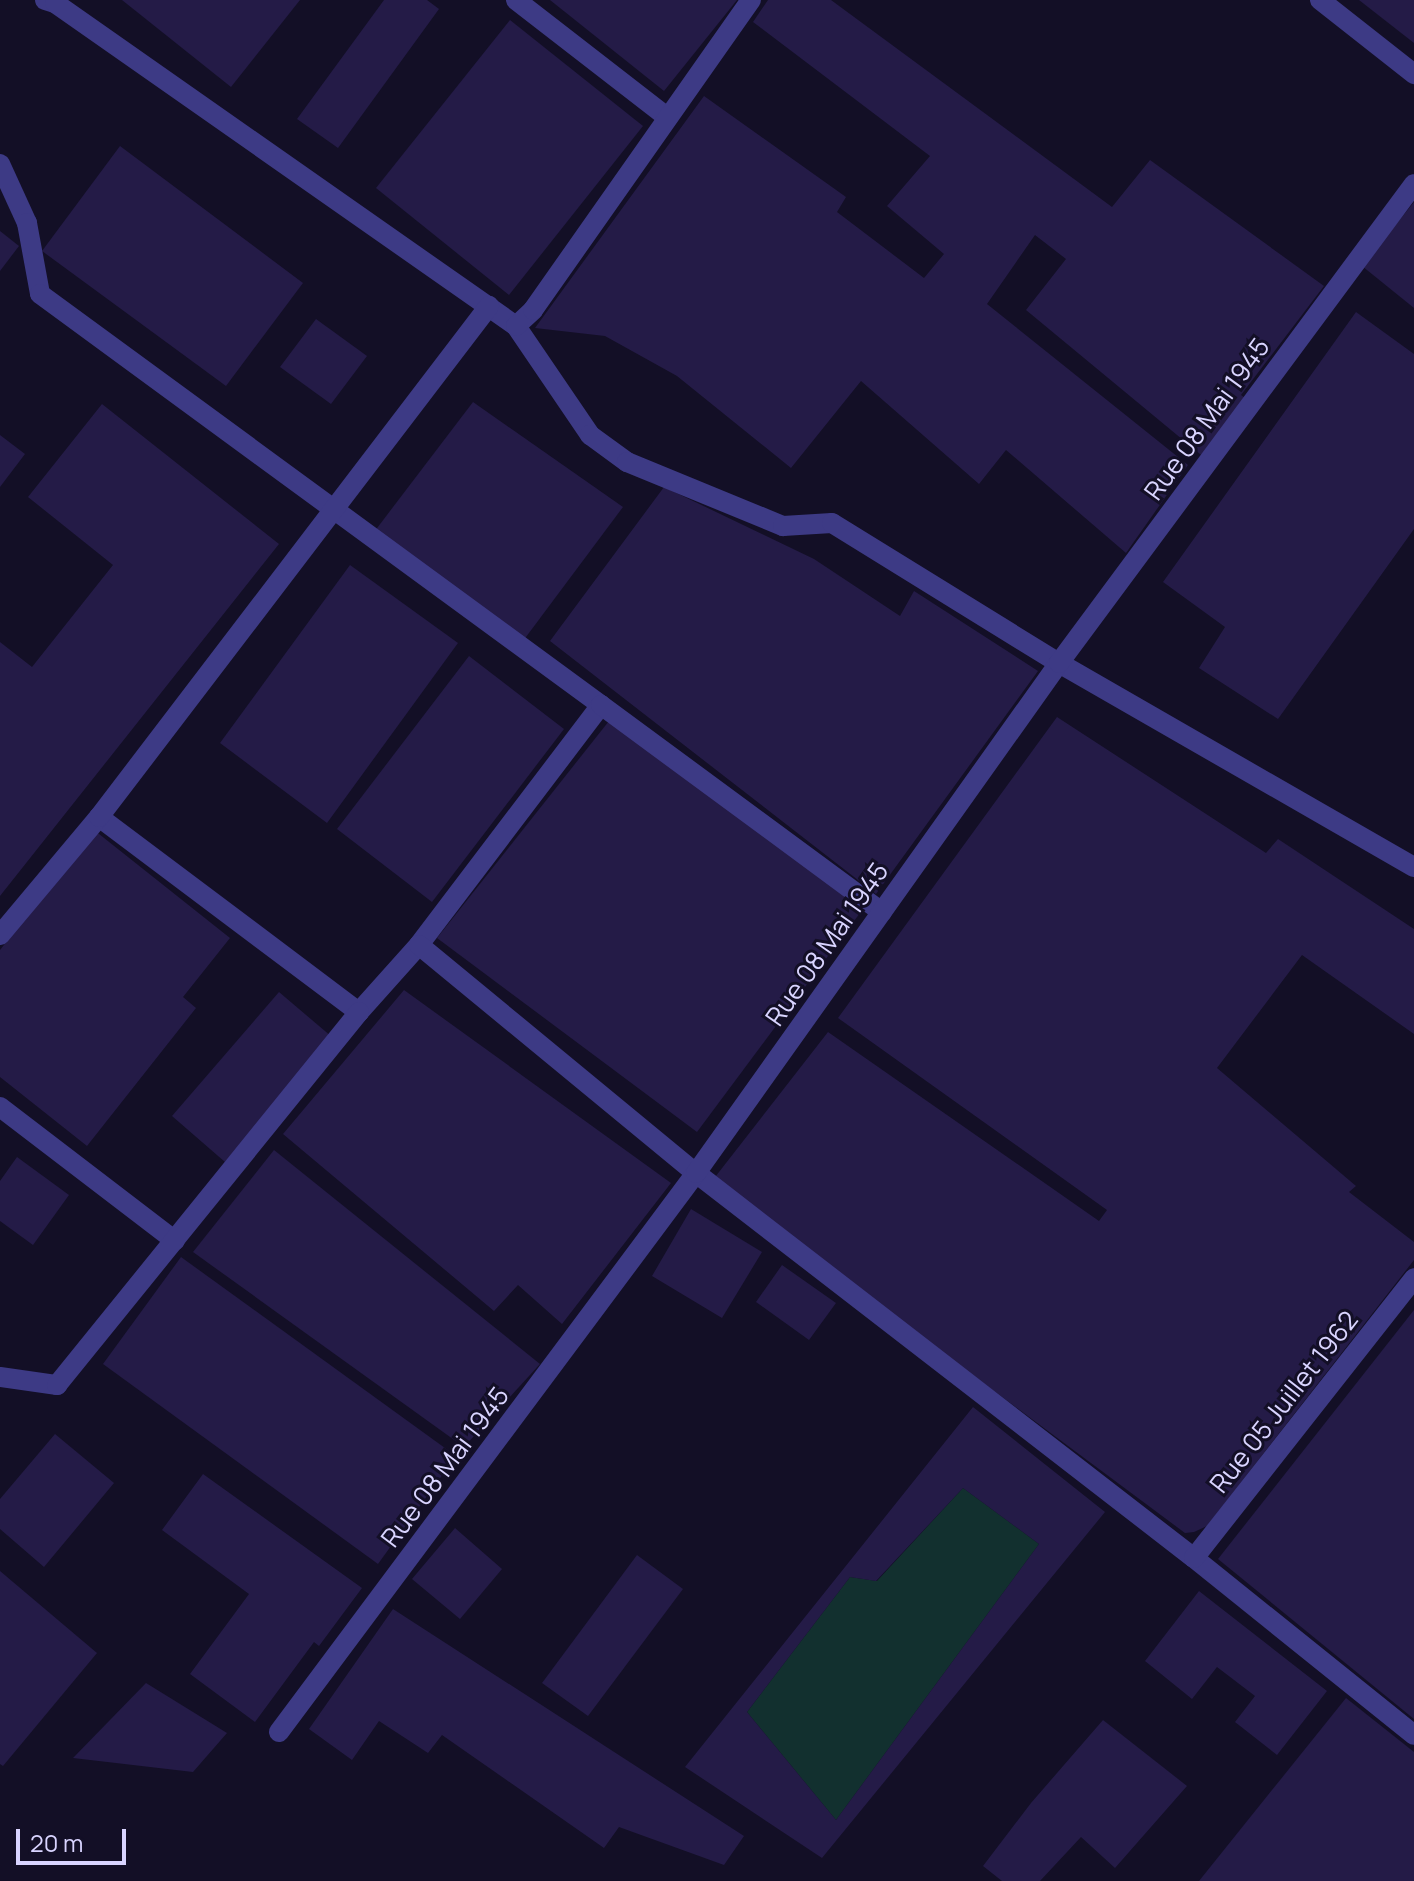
<!DOCTYPE html>
<style>
body{margin:0}
#map{position:relative;width:1414px;height:1881px;overflow:hidden;background:#130f26;font-family:Manrope,sans-serif}
div>[style]{position:absolute}
.green>*{inset:0;background:#12302f}
.building>*{inset:0;background:#241b47}
.minor>*{height:20px;margin:-10px;padding:0 10px;transform-origin:10px;border-radius:10px;background:#3d3a85}
span{translate:-50% -50%;white-space:nowrap;text-align:center;line-height:1.15;-webkit-text-stroke:6px #130f26;paint-order:stroke}
.street-label{font-size:26px;color:#d9d4ff}
.scale{position:absolute;left:16px;top:1829px;width:110px;height:36px;box-sizing:border-box;border:4px solid #d9d4ff;border-top:0;padding-left:10px;font-size:24px;line-height:28px;white-space:nowrap;color:#d9d4ff;-webkit-text-stroke:6px #130f26;paint-order:stroke}
</style>
<div id="map">
<div class="green">
<div style="clip-path:polygon(963px 1488px,1039px 1544px,836px 1820px,747px 1712px,850px 1577px,877px 1581px)"></div>
</div>
<div class="building">
<div style="clip-path:polygon(122px 0,300px 0,231px 87px)"></div>
<div style="clip-path:polygon(384px 0,427px 0,439px 9px,338px 148px,297px 119px)"></div>
<div style="clip-path:polygon(550px 0,737px 0,664px 91px)"></div>
<div style="clip-path:polygon(768px 0,831px 0,1112px 207px,1150px 160px,1324px 286px,1241px 395px,1248px 400px,1206px 459px,1026px 310px,1066px 259px,1035px 235px,987px 304px,1188px 465px,1126px 553px,1006px 450px,979px 484px,861px 381px,791px 468px,677px 376px,605px 336px,535px 328px,704px 96px,846px 197px,837px 212px,924px 278px,944px 254px,887px 206px,930px 156px,753px 22px)"></div>
<div style="clip-path:polygon(1359px 0,1414px 0,1414px 43px)"></div>
<div style="clip-path:polygon(510px 20px,643px 126px,509px 295px,376px 188px)"></div>
<div style="clip-path:polygon(120px 146px,303px 283px,226px 386px,42px 251px)"></div>
<div style="clip-path:polygon(1414px 202px,1414px 308px,1362px 266px)"></div>
<div style="clip-path:polygon(0 231px,19px 246px,0 271px)"></div>
<div style="clip-path:polygon(1356px 312px,1414px 354px,1414px 529px,1278px 719px,1199px 668px,1225px 627px,1163px 582px)"></div>
<div style="clip-path:polygon(316px 319px,367px 356px,331px 404px,280px 367px)"></div>
<div style="clip-path:polygon(473px 402px,623px 507px,520px 645px,371px 536px)"></div>
<div style="clip-path:polygon(102px 404px,279px 544px,0 896px,0 642px,32px 667px,113px 565px,28px 497px)"></div>
<div style="clip-path:polygon(0 435px,25px 454px,0 487px)"></div>
<div style="clip-path:polygon(664px 487px,814px 559px,900px 616px,914px 591px,1038px 671px,876px 894px,550px 641px)"></div>
<div style="clip-path:polygon(350px 565px,458px 643px,327px 823px,220px 743px)"></div>
<div style="clip-path:polygon(469px 656px,564px 729px,432px 902px,337px 829px)"></div>
<div style="clip-path:polygon(1057px 717px,1266px 853px,1278px 839px,1414px 929px,1414px 1034px,1302px 955px,1217px 1068px,1356px 1186px,1349px 1192px,1414px 1242px,1414px 1260px,1207px 1526px,1194px 1532px,1185px 1533px,712px 1181px,828px 1032px,1099px 1221px,1107px 1210px,838px 1018px)"></div>
<div style="clip-path:polygon(609px 721px,863px 909px,697px 1132px,437px 938px)"></div>
<div style="clip-path:polygon(94px 830px,230px 938px,183px 997px,196px 1008px,87px 1146px,0 1077px,0 950px)"></div>
<div style="clip-path:polygon(404px 990px,671px 1183px,562px 1324px,518px 1285px,494px 1311px,283px 1134px)"></div>
<div style="clip-path:polygon(279px 992px,332px 1037px,225px 1162px,172px 1116px)"></div>
<div style="clip-path:polygon(274px 1150px,540px 1364px,464px 1447px,193px 1252px)"></div>
<div style="clip-path:polygon(17px 1157px,69px 1195px,33px 1245px,0 1221px,0 1181px)"></div>
<div style="clip-path:polygon(691px 1209px,762px 1252px,722px 1318px,652px 1276px)"></div>
<div style="clip-path:polygon(181px 1257px,456px 1456px,378px 1564px,103px 1364px)"></div>
<div style="clip-path:polygon(782px 1265px,836px 1303px,809px 1340px,756px 1302px)"></div>
<div style="clip-path:polygon(1414px 1310px,1414px 1719px,1218px 1559px)"></div>
<div style="clip-path:polygon(evenodd,973px 1407px,1105px 1512px,822px 1858px,685px 1767px,973px 1407px,963px 1488px,1039px 1544px,836px 1820px,747px 1712px,850px 1577px,876px 1581px,963px 1488px)"></div>
<div style="clip-path:polygon(55px 1434px,114px 1483px,44px 1567px,0 1529px,0 1499px)"></div>
<div style="clip-path:polygon(203px 1474px,362px 1588px,319px 1646px,314px 1642px,255px 1722px,190px 1674px,249px 1594px,162px 1530px)"></div>
<div style="clip-path:polygon(455px 1528px,502px 1569px,460px 1619px,412px 1579px)"></div>
<div style="clip-path:polygon(637px 1555px,683px 1589px,588px 1716px,542px 1683px)"></div>
<div style="clip-path:polygon(0 1571px,97px 1653px,3px 1766px,0 1764px)"></div>
<div style="clip-path:polygon(1199px 1591px,1327px 1691px,1277px 1755px,1235px 1722px,1255px 1696px,1217px 1667px,1192px 1699px,1145px 1661px)"></div>
<div style="clip-path:polygon(393px 1609px,744px 1836px,724px 1865px,619px 1827px,604px 1848px,442px 1735px,428px 1753px,379px 1721px,352px 1760px,309px 1729px)"></div>
<div style="clip-path:polygon(146px 1683px,227px 1733px,193px 1772px,73px 1758px)"></div>
<div style="clip-path:polygon(1346px 1698px,1414px 1752px,1414px 1881px,1199px 1881px)"></div>
<div style="clip-path:polygon(1103px 1720px,1187px 1786px,1115px 1868px,1081px 1837px,1040px 1881px,1002px 1881px,983px 1866px,1031px 1803px)"></div>
</div>
<div class="minor">
<div style="left:45px;top:0;width:10px;rotate:17deg"></div>
<div style="left:55px;top:3px;width:563px;rotate:35.02deg"></div>
<div style="left:516px;top:326px;width:132px;rotate:55.8deg"></div>
<div style="left:590px;top:435px;width:46px;rotate:36.1deg"></div>
<div style="left:627px;top:462px;width:169px;rotate:22.3deg"></div>
<div style="left:783px;top:526px;width:49px;rotate:-3.5deg"></div>
<div style="left:832px;top:523px;width:267px;rotate:31.7deg"></div>
<div style="left:1059px;top:663px;width:409px;rotate:29.9deg"></div>
<div style="left:516px;top:0;width:192px;rotate:37.8deg"></div>
<div style="left:1320px;top:0;width:120px;rotate:38.2deg"></div>
<div style="left:0;top:164px;width:65px;rotate:65.4deg"></div>
<div style="left:27px;top:223px;width:72px;rotate:79.6deg"></div>
<div style="left:40px;top:294px;width:695px;rotate:36.23deg"></div>
<div style="left:601px;top:705px;width:301px;rotate:127.2deg"></div>
<div style="left:516px;top:326px;width:23px;rotate:-43deg"></div>
<div style="left:533px;top:310px;width:379px;rotate:-54.9deg"></div>
<div style="left:601px;top:705px;width:349px;rotate:36.4deg"></div>
<div style="left:99px;top:817px;width:325px;rotate:36.9deg"></div>
<div style="left:359px;top:1012px;width:90px;rotate:-48.2deg"></div>
<div style="left:419px;top:945px;width:359px;rotate:39.5deg"></div>
<div style="left:696px;top:1173px;width:629px;rotate:37.71deg"></div>
<div style="left:1194px;top:1558px;width:282px;rotate:38.8deg"></div>
<div style="left:0;top:935px;width:154px;rotate:-50deg"></div>
<div style="left:99px;top:817px;width:643px;rotate:-52.65deg"></div>
<div style="left:0;top:1107px;width:220px;rotate:37.4deg"></div>
<div style="left:0;top:1377px;width:58px;rotate:8deg"></div>
<div style="left:57px;top:1385px;width:480px;rotate:-51deg"></div>
<div style="left:1194px;top:1558px;width:356px;rotate:-51.8deg"></div>
<div style="left:279px;top:1732px;width:697px;rotate:-53.28deg"></div>
<div style="left:696px;top:1173px;width:626px;rotate:-54.56deg"></div>
<div style="left:1059px;top:663px;width:596px;rotate:-53.46deg"></div>
</div>
<div class="street-label">
<span style="left:1207px;top:419px;rotate:-54deg">Rue 08 Mai 1945</span>
<span style="left:827px;top:944px;rotate:-55deg">Rue 08 Mai 1945</span>
<span style="left:1284px;top:1402px;rotate:-52deg">Rue 05 Juillet 1962</span>
<span style="left:445px;top:1467px;rotate:-53deg">Rue 08 Mai 1945</span>
</div>
<div class="scale">20 m</div>
</div>
